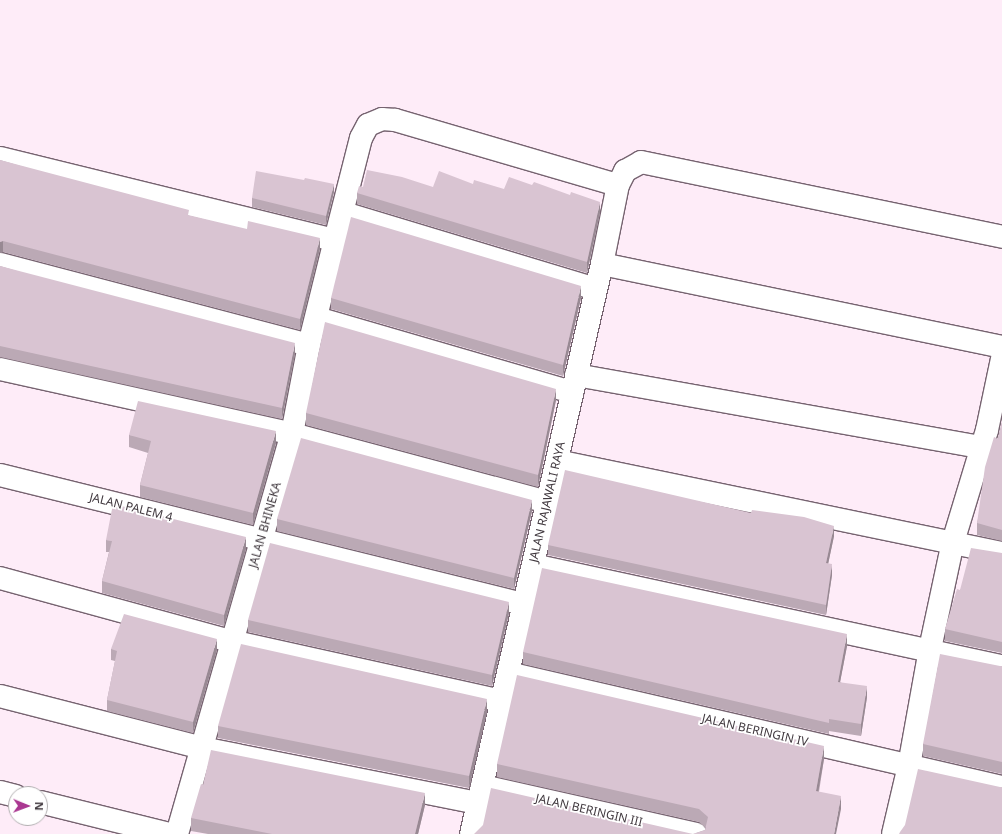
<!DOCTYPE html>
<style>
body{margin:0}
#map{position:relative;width:1002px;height:834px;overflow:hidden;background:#feecf8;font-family:"Noto Sans",sans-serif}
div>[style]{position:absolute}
.roads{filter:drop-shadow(1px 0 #766370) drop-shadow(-1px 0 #766370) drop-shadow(0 1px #766370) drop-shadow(0 -1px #766370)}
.minor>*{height:22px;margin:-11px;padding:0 11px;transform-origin:11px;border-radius:11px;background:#fff}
.wall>*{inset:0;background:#bba9b5}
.shaded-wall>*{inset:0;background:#988993}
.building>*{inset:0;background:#d9c4d2}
span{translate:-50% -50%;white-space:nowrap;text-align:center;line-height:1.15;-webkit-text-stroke:3.5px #fff;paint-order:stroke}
.street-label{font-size:12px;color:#41393f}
.north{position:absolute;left:8px;top:786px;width:40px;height:40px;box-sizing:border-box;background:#fff;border:1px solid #b3b0b2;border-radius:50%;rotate:91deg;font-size:11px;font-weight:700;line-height:16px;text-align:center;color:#41393f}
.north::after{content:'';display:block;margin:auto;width:14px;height:18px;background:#aa3791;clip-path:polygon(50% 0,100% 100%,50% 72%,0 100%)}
</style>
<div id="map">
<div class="roads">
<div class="minor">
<div style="left:0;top:158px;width:345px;rotate:13.8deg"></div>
<div style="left:344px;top:213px;width:263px;rotate:16.8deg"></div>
<div style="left:0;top:264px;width:319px;rotate:14.7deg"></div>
<div style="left:602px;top:264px;width:409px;rotate:11.7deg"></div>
<div style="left:317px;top:318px;width:266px;rotate:16.2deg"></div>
<div style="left:0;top:369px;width:299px;rotate:12.5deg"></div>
<div style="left:292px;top:434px;width:264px;rotate:14.9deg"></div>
<div style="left:576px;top:375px;width:411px;rotate:10.1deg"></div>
<div style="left:557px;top:461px;width:454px;rotate:11.7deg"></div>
<div style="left:0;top:475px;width:539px;rotate:13.86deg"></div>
<div style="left:533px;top:565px;width:480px;rotate:12.2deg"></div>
<div style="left:0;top:578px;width:239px;rotate:15.3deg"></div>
<div style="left:231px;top:641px;width:277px;rotate:12.5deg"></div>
<div style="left:508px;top:673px;width:507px;rotate:12.99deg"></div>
<div style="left:0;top:696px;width:209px;rotate:14.4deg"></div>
<div style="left:202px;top:748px;width:281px;rotate:11.3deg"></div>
<div style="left:482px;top:786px;width:219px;rotate:12.6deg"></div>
<div style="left:0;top:792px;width:16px;rotate:14deg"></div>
<div style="left:40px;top:802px;width:133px;rotate:13.9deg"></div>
<div style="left:177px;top:834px;width:416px;rotate:-74deg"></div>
<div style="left:292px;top:434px;width:91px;rotate:-79.2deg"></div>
<div style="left:309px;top:345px;width:108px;rotate:-76.1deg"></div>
<div style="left:335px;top:240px;width:105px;rotate:-75.7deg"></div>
<div style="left:361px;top:138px;width:15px;rotate:-62deg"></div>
<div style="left:368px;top:125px;width:15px;rotate:-23deg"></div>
<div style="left:382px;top:119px;width:13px;rotate:4deg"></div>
<div style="left:395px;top:120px;width:232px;rotate:16.3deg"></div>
<div style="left:471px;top:834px;width:585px;rotate:-77.06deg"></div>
<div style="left:602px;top:264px;width:81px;rotate:-78.6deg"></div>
<div style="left:618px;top:185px;width:16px;rotate:-63deg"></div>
<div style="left:625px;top:171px;width:18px;rotate:-29deg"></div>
<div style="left:641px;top:162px;width:369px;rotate:11.7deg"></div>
<div style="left:893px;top:834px;width:70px;rotate:-76.8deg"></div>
<div style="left:909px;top:766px;width:119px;rotate:-79.8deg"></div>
<div style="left:930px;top:649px;width:109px;rotate:-77.9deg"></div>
<div style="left:953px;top:542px;width:117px;rotate:-73.1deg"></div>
<div style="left:987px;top:430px;width:73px;rotate:-78.1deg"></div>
</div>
</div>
<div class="wall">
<div style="clip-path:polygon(0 160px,189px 216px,320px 249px,300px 330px,3px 252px,0 253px)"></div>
<div style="clip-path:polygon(304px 180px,334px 192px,326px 225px,252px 207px,252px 198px)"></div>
<div style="clip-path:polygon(473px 184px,600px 213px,587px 273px,357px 204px,357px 193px,363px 187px,433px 187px)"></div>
<div style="clip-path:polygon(0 266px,295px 354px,282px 419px,0 357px)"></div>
<div style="clip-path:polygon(331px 298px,581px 298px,563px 376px,331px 309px)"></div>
<div style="clip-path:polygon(556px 400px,538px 487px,306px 425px,306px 413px)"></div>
<div style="clip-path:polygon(1002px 422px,1002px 541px,977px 535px,977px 523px)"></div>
<div style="clip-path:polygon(129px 435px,276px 443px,253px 525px,140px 497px,140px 485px,148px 453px,129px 447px)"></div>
<div style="clip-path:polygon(532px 511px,514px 589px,277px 531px,277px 519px)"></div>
<div style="clip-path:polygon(834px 536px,828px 564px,832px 575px,826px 615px,548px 555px,548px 545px)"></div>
<div style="clip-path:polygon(106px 540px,246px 549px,224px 626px,102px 593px,102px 581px,109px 552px,106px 552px)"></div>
<div style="clip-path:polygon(1002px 553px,1002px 653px,945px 641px,945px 629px,960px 590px)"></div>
<div style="clip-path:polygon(509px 613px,492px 686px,248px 632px,248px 620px)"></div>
<div style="clip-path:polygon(847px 646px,840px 682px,867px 697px,861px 736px,829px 731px,829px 734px,523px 664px,523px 652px)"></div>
<div style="clip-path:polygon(111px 649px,217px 650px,193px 733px,107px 711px,107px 700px,115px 661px,111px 660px)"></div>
<div style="clip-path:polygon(1000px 666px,1002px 666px,1002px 774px,923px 756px,923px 744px)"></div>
<div style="clip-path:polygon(487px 711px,469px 788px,218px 738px,218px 726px)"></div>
<div style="clip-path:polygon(824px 759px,819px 792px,841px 809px,693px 834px,705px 830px,706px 828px,699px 822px,497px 777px,497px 764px)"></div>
<div style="clip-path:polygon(425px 805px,418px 834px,208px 834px,191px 831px,191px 818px)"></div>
</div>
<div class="shaded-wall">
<div style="clip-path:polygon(334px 184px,334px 192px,326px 225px,326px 216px)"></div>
<div style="clip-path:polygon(600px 202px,600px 213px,587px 273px,587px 262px)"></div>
<div style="clip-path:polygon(320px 238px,320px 249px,300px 330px,300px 319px)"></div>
<div style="clip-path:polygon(3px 241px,3px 252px,0 253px,0 242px)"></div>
<div style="clip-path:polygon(581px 286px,581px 298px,563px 376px,563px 365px)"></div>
<div style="clip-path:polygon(295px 343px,295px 354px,282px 419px,282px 408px)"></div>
<div style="clip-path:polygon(556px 389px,556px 400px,538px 487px,538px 475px)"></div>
<div style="clip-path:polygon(276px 431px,276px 443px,253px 525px,253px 513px)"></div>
<div style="clip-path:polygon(532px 500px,532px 511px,514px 589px,514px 578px)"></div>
<div style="clip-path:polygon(834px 526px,834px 536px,826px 574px,826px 563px)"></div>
<div style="clip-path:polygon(246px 537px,246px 549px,224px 626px,224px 615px)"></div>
<div style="clip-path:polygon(832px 564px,832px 575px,826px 615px,826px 605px)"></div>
<div style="clip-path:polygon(509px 602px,509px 613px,492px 686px,492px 675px)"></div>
<div style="clip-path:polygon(847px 634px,847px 646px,838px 693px,838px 682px)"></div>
<div style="clip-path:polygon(217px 639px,217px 650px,193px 733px,193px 722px)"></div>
<div style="clip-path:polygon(867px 686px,867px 697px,861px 736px,861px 724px)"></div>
<div style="clip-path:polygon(487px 699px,487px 711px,469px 788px,469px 776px)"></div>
<div style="clip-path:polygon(824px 746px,824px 759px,816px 804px,816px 791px)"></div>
<div style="clip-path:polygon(425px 793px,425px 805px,418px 834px,415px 834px)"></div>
<div style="clip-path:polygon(841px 796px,841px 809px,836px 834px,834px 834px)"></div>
</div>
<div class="building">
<div style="clip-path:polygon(0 160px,189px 210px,188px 215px,247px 229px,248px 221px,320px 238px,300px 319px,3px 241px,0 242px)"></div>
<div style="clip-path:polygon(367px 170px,402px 177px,433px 187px,439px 171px,473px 184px,474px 180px,504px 189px,509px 177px,532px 185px,534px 182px,570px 195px,571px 192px,600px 202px,587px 262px,357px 193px,359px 186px,363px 187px)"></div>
<div style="clip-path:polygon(256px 171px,304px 180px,305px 178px,334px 184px,326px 216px,252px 198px)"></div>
<div style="clip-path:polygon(351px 217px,581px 286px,563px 365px,331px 298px)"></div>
<div style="clip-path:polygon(0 266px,295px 343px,282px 408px,0 346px)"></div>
<div style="clip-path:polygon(325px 322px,556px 389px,538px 475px,306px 413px)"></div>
<div style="clip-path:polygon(138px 401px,276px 431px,253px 513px,140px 485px,151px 441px,129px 435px)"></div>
<div style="clip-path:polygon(1002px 422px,1002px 530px,977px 523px,985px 467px,994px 437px,998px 439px)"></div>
<div style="clip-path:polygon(301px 438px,532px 500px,514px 578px,277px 519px)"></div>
<div style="clip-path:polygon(565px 470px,751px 513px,752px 510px,804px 517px,834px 526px,826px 563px,832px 564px,826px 605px,548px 545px)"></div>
<div style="clip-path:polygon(113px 504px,246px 537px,224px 615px,102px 581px,112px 541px,106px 540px)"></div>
<div style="clip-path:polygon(270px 543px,509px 602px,492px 675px,248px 620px)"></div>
<div style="clip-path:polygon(971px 548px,1002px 553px,1002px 642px,945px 629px,957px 589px,960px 590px)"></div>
<div style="clip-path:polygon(542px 568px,847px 634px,838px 682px,867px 686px,861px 724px,829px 719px,829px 723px,523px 652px)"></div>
<div style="clip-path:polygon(124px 614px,217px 639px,193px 722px,107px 700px,117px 651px,111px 649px)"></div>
<div style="clip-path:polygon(241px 644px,487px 699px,469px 776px,218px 726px)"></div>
<div style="clip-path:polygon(940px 654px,1000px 666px,1002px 666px,1002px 762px,923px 744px)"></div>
<div style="clip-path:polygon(517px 675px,824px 746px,816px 791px,841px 796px,834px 834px,474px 834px,483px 825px,491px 788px,693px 834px,705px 830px,708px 817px,699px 809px,497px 764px)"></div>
<div style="clip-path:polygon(211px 750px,425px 793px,415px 834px,272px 834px,191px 818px,201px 784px,203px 785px)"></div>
<div style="clip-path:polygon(918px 769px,1000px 787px,1002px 787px,1002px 834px,899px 834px,900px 832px,905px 825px)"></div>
</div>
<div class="street-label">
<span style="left:547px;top:502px;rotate:-77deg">JALAN RAJAWALI RAYA</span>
<span style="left:131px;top:507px;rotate:14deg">JALAN PALEM 4</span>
<span style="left:265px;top:525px;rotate:-74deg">JALAN BHINEKA</span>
<span style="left:755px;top:730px;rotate:13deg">JALAN BERINGIN IV</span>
<span style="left:589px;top:810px;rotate:13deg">JALAN BERINGIN III</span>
</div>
<div class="north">N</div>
</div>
